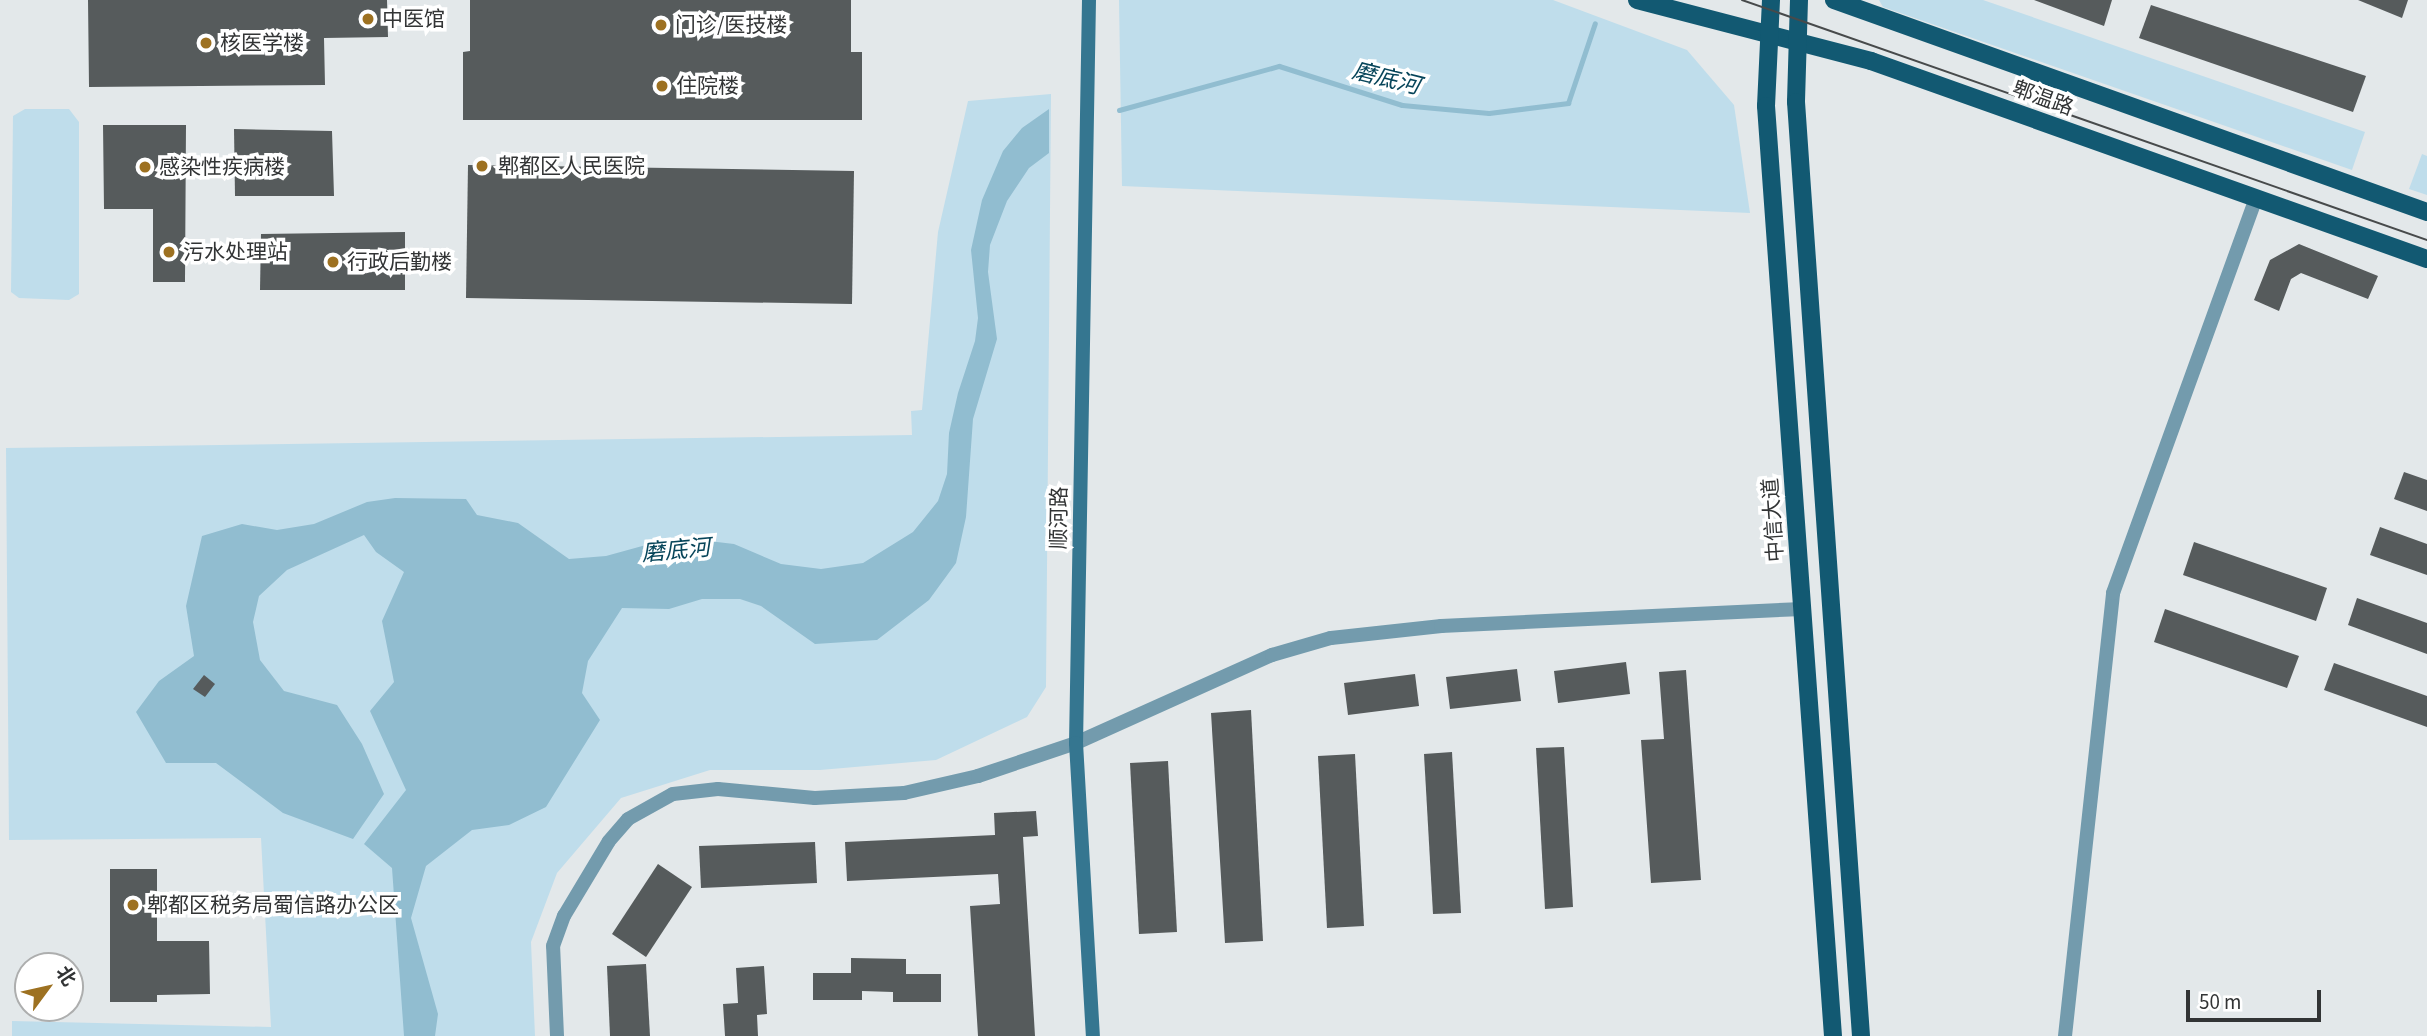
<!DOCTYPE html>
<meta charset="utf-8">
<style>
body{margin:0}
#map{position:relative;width:2427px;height:1036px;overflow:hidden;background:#e3e8ea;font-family:"Source Sans 3","Noto Sans SC",sans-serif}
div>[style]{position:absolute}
.green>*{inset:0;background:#bfddeb}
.water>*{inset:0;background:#91bdd0}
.stream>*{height:5px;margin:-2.5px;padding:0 2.5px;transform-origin:2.5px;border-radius:2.5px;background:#91bdd0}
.building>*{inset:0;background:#565b5c}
.street>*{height:14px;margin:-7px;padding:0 7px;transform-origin:7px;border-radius:7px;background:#739bad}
.secondary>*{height:14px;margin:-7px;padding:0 7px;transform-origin:7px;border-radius:7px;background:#357690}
.primary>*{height:18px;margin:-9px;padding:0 9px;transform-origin:9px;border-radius:9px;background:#125972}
.tram>*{height:2px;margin:-1px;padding:0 1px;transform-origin:1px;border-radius:1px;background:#474a4b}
.dots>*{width:19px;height:19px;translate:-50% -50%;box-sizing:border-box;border:4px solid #fff;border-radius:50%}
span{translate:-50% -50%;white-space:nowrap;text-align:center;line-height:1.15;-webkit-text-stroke:7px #fff;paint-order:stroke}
.poi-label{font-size:21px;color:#323435}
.left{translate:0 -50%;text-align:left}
.street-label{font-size:21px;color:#323435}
.water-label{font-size:23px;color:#07455a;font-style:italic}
.north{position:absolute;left:14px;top:952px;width:70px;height:70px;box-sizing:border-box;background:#fff;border:2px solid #adaeae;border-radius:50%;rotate:57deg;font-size:19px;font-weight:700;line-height:28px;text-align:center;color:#323435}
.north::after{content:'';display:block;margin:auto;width:24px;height:32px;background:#9d7121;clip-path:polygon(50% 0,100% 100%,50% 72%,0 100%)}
.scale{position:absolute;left:2186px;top:990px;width:135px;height:32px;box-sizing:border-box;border:4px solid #323435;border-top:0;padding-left:9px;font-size:21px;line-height:24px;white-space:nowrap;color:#323435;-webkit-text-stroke:5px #fff;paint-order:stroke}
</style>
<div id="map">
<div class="green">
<div style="clip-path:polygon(1119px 0,1553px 0,1687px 50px,1734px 105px,1750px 213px,1122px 186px)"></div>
<div style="clip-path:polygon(1879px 0,1983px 0,2365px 132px,2352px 170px,1883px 7px)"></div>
<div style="clip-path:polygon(1051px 94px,1046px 687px,1027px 717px,936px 760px,820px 770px,710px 770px,621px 798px,557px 873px,531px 942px,535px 1036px,12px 1036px,12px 1021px,271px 1027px,261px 838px,9px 840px,6px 448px,912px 435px,911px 411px,922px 410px,938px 232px,968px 101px)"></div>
<div style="clip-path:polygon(25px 109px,69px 109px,79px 122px,79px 294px,69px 300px,19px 298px,11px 292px,13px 116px)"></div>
<div style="clip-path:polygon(2422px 154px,2427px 156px,2427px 195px,2409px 189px)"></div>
</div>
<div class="water">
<div style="clip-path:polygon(1049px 109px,1049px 153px,1029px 168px,1007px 201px,990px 245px,988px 272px,997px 339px,973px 419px,966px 517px,956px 563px,929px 600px,877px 640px,815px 644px,761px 606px,740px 599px,702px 599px,669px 609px,622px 608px,588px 661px,582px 693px,600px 720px,546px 807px,509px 825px,472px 830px,426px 866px,411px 918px,438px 1014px,435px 1036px,404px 1036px,392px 868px,364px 844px,406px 790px,370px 711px,394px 682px,382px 621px,404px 572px,376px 552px,364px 535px,287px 570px,259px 596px,253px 622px,260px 660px,284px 691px,337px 705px,362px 744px,384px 794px,353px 839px,283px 813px,216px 763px,166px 763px,136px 712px,159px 681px,194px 656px,186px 606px,202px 536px,242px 524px,277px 530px,314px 524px,367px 502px,395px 498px,466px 499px,477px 515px,518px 523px,569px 559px,606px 556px,675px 537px,734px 544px,781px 564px,821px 569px,863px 563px,913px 532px,938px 501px,947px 474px,949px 433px,958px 393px,975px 341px,978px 318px,971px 250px,982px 200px,1003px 151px,1022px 128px)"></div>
</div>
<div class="stream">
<div style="left:1119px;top:110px;width:166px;rotate:-15.4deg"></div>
<div style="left:1279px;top:66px;width:129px;rotate:17.6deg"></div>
<div style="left:1402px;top:105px;width:87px;rotate:5.3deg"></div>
<div style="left:1489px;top:113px;width:80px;rotate:-7.2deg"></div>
<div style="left:1568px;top:103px;width:84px;rotate:-71.4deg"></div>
</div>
<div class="building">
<div style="clip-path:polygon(88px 0,387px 0,388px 37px,324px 38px,325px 85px,89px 87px)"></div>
<div style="clip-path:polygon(470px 0,851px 0,851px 52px,862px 52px,862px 120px,463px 120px,463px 52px,470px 51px)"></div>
<div style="clip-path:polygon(2034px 0,2112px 0,2104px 26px)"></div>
<div style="clip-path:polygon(2358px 0,2408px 0,2402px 18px)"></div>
<div style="clip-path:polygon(2151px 5px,2366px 76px,2353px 112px,2139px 38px)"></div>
<div style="clip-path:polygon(103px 125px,186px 125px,185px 282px,153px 282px,153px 209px,104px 209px)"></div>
<div style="clip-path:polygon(234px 129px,332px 131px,334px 196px,235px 196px)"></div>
<div style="clip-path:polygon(468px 165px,854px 171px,852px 304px,466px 298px)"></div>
<div style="clip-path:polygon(405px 232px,405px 290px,260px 290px,261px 234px)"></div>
<div style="clip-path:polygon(2299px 244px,2378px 276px,2368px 299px,2301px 273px,2291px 279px,2279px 311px,2254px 300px,2270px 260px)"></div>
<div style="clip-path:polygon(2404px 472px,2427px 480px,2427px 511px,2394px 499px)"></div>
<div style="clip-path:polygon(2380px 527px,2427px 544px,2427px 575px,2370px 555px)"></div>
<div style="clip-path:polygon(2194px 542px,2327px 588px,2316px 621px,2183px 575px)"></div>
<div style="clip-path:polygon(2357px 598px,2427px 623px,2427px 654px,2348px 625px)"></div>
<div style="clip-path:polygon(2165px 609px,2299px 656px,2287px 688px,2154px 642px)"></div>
<div style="clip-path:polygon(1626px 662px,1630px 694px,1558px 703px,1554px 671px)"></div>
<div style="clip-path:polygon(2334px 663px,2427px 696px,2427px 727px,2324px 690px)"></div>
<div style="clip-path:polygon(1517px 669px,1521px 701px,1450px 709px,1446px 677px)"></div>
<div style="clip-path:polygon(1686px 670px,1701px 880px,1651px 883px,1641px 740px,1664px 739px,1659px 672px)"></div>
<div style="clip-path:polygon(1415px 674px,1419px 706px,1348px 715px,1344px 683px)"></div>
<div style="clip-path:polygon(204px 675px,215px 684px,205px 697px,193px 689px)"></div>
<div style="clip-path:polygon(1251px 710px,1263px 941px,1225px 943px,1211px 713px)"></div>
<div style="clip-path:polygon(1564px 747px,1573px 907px,1545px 909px,1536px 748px)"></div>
<div style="clip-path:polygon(1452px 752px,1461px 913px,1433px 914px,1424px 754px)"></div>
<div style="clip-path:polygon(1355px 754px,1364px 926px,1327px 928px,1318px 756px)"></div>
<div style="clip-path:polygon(1168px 761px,1177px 932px,1139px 934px,1130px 763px)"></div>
<div style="clip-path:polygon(1036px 811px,1038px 836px,1023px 837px,1035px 1036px,978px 1036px,970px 906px,1000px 904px,998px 874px,847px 881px,845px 842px,995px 835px,994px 813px)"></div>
<div style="clip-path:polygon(815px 842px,817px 883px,701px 888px,699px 846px)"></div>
<div style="clip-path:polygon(658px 864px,692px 887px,646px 957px,612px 934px)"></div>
<div style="clip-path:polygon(110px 869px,157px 869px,157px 941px,209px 941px,210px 994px,157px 995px,157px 1002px,110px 1002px)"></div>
<div style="clip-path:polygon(851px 958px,906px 959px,906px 974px,941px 974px,941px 1002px,893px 1002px,893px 992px,862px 991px,862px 1000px,813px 1000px,813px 973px,851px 973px)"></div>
<div style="clip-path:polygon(646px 964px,650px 1036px,610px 1036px,607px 966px)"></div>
<div style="clip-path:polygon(764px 966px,767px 1014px,757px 1015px,758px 1036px,725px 1036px,723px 1004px,738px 1003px,736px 968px)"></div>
</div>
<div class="street">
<div style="left:557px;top:1036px;width:90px;rotate:-92.5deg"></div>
<div style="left:553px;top:946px;width:32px;rotate:-70deg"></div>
<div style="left:564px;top:916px;width:87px;rotate:-59deg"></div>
<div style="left:609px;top:841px;width:29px;rotate:-49deg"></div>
<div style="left:628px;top:819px;width:51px;rotate:-29.1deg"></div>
<div style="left:673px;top:794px;width:45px;rotate:-6.3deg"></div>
<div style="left:718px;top:789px;width:97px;rotate:5.3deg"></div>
<div style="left:815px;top:798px;width:89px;rotate:-3.2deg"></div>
<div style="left:904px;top:793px;width:76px;rotate:-12.9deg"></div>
<div style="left:978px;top:776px;width:103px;rotate:-18.6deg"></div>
<div style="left:1076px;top:743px;width:215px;rotate:-24.2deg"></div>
<div style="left:1272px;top:655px;width:61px;rotate:-16.1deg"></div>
<div style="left:1331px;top:638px;width:111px;rotate:-6.2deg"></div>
<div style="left:1441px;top:626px;width:362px;rotate:-2.7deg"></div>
<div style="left:2065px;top:1036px;width:446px;rotate:-83.8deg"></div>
<div style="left:2113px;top:593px;width:420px;rotate:-70.1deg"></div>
</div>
<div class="secondary">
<div style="left:1089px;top:0;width:743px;rotate:91deg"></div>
<div style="left:1076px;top:743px;width:293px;rotate:86.7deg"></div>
</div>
<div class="primary">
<div style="left:1637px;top:0;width:242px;rotate:14.6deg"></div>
<div style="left:1871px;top:61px;width:590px;rotate:19.6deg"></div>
<div style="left:1771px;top:0;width:106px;rotate:92.7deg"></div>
<div style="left:1766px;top:106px;width:932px;rotate:85.88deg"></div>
<div style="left:1799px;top:0;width:102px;rotate:91.7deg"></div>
<div style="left:1796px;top:102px;width:936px;rotate:86.02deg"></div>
<div style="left:1834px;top:0;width:630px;rotate:19.67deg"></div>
</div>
<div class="tram">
<div style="left:1742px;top:0;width:726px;rotate:19.31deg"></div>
</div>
<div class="dots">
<div style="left:368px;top:19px;background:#9d7121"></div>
<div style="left:661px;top:25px;background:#9d7121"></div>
<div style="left:206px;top:43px;background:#9d7121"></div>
<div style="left:662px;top:86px;background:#9d7121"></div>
<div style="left:482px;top:166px;background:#9d7121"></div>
<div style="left:145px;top:167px;background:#9d7121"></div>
<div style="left:169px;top:252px;background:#9d7121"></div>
<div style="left:333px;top:262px;background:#9d7121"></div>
<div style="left:133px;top:905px;background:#9d7121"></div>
</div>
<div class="poi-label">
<span class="left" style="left:382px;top:19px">中医馆</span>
<span class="left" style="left:675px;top:25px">门诊/医技楼</span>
<span class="left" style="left:220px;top:43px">核医学楼</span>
<span class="left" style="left:676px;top:86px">住院楼</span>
<span class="left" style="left:498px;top:166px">郫都区人民医院</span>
<span class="left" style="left:159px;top:167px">感染性疾病楼</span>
<span class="left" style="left:183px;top:252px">污水处理站</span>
<span class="left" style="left:347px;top:262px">行政后勤楼</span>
<span class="left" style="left:147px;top:905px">郫都区税务局蜀信路办公区</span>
</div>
<div class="street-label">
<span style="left:2043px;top:98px;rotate:20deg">郫温路</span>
<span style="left:1059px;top:518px;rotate:-89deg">顺河路</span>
<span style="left:1773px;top:520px;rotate:-94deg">中信大道</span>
</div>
<div class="water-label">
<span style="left:1386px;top:79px;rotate:14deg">磨底河</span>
<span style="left:676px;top:551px;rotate:-5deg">磨底河</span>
</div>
<div class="north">北</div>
<div class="scale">50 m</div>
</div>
